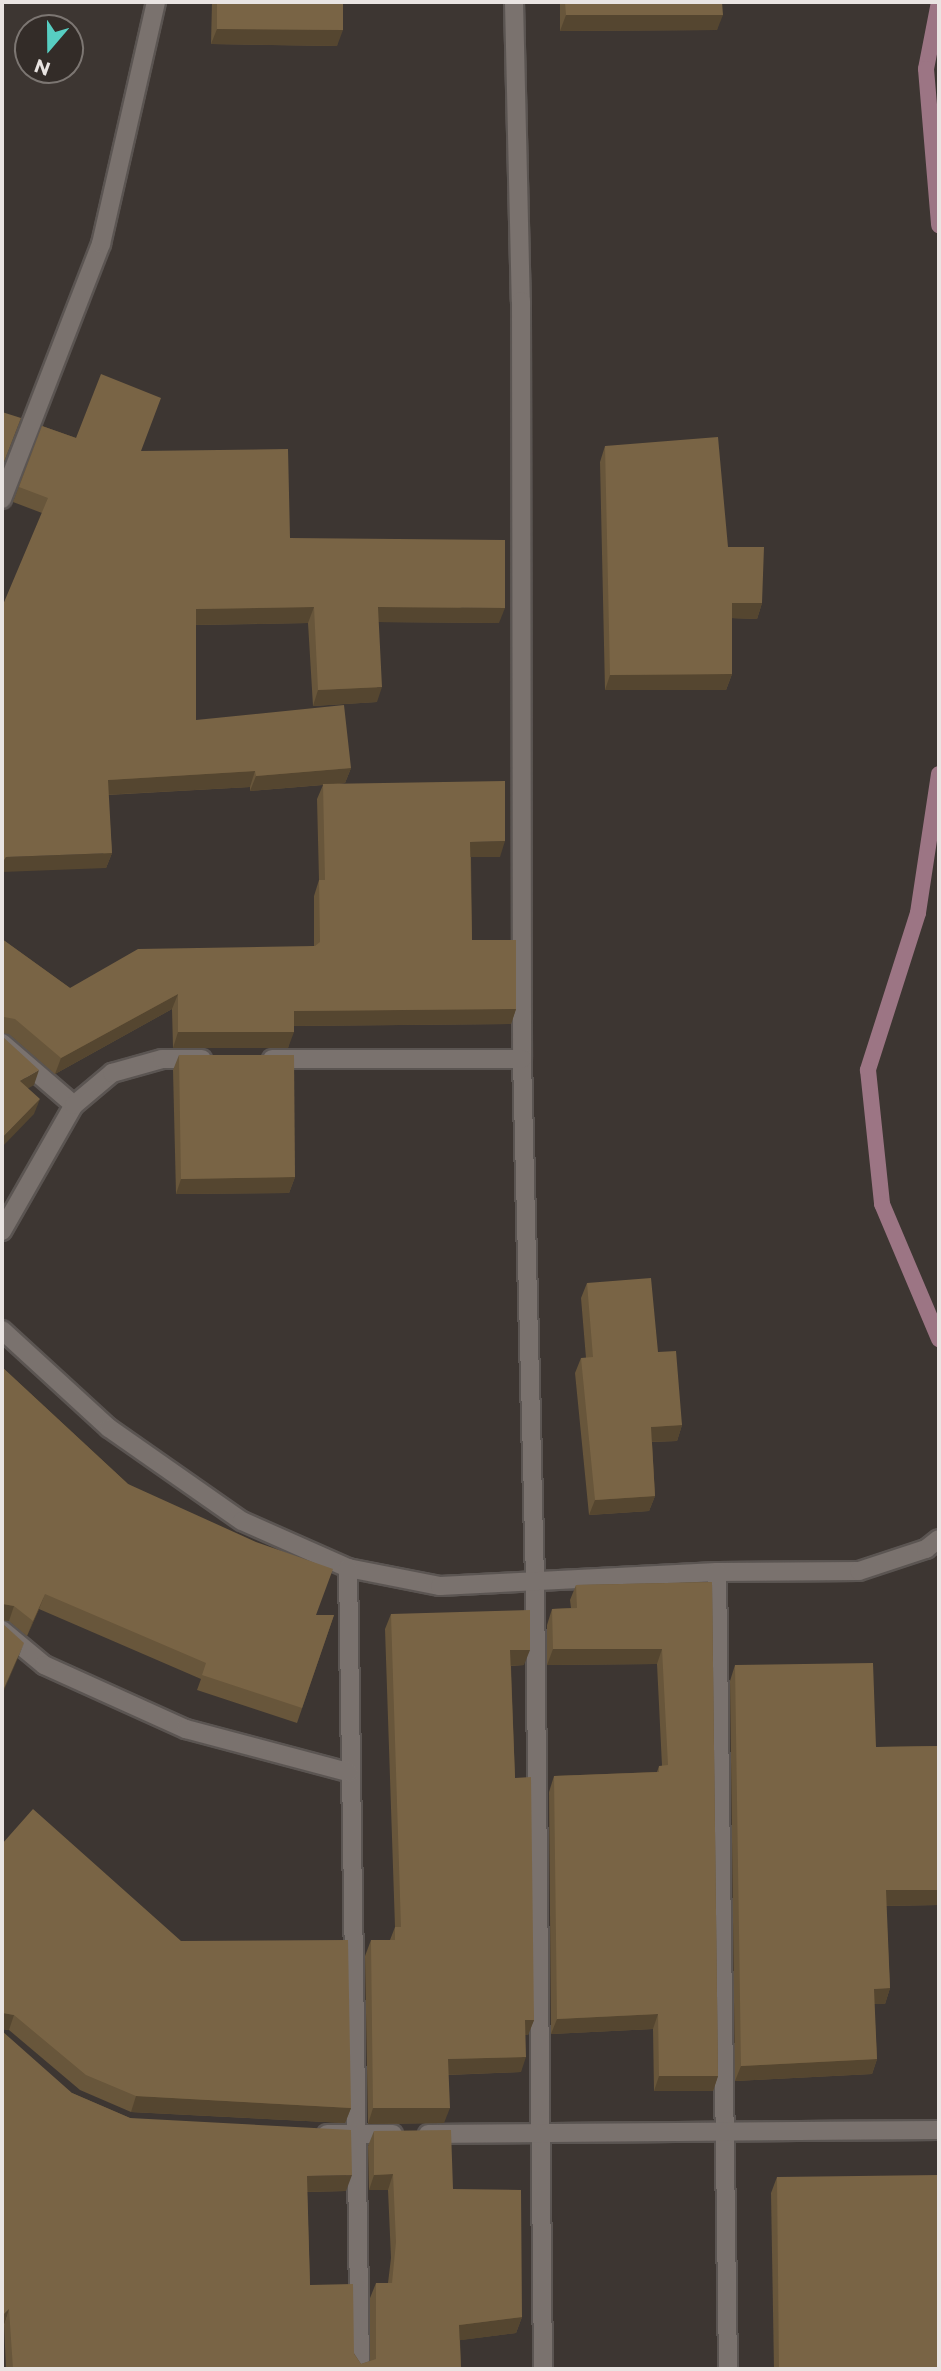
<!DOCTYPE html>
<style>
body{margin:0}
#map{position:relative;width:941px;height:2371px;overflow:hidden;background:#3d3632;font-family:Montserrat,sans-serif}
div>[style]{position:absolute}
.stream>*{height:16px;margin:-8px;padding:0 8px;transform-origin:8px;border-radius:8px;background:#9c7584}
.roads{filter:drop-shadow(2px 0 #5b5552) drop-shadow(-2px 0 #5b5552) drop-shadow(0 2px #5b5552) drop-shadow(0 -2px #5b5552)}
.minor>*{height:18px;margin:-9px;padding:0 9px;transform-origin:9px;border-radius:9px;background:#7a726e}
.wall>*{inset:0;background:#68563b}
.shaded-wall>*{inset:0;background:#554630}
.building>*{inset:0;background:#796445}
span{translate:-50% -50%;white-space:nowrap;text-align:center;line-height:1.15;-webkit-text-stroke:5px #332c28;paint-order:stroke}
.frame{position:absolute;inset:0;border:4px solid #e9e4e2;pointer-events:none}
.north{position:absolute;left:14px;top:14px;width:70px;height:70px;box-sizing:border-box;background:#332c28;border:2px solid #7c7672;border-radius:50%;rotate:200deg;font-size:19px;font-weight:700;line-height:28px;text-align:center;color:#e9e4e2}
.north::after{content:'';display:block;margin:auto;width:24px;height:32px;background:#57cec2;clip-path:polygon(50% 0,100% 100%,50% 72%,0 100%)}
</style>
<div id="map">
<div class="stream">
<div style="left:939px;top:2px;width:68px;rotate:101deg"></div>
<div style="left:926px;top:69px;width:157px;rotate:85.2deg"></div>
<div style="left:939px;top:774px;width:141px;rotate:98.6deg"></div>
<div style="left:918px;top:913px;width:165px;rotate:107.7deg"></div>
<div style="left:868px;top:1070px;width:135px;rotate:84deg"></div>
<div style="left:882px;top:1204px;width:147px;rotate:67.1deg"></div>
</div>
<div class="roads">
<div class="minor">
<div style="left:514px;top:2px;width:299px;rotate:88.7deg"></div>
<div style="left:521px;top:301px;width:758px;rotate:89.92deg"></div>
<div style="left:522px;top:1059px;width:522px;rotate:88.57deg"></div>
<div style="left:535px;top:1581px;width:788px;rotate:89.42deg"></div>
<div style="left:2px;top:499px;width:274px;rotate:-68.8deg"></div>
<div style="left:101px;top:244px;width:248px;rotate:-77.2deg"></div>
<div style="left:2px;top:1043px;width:95px;rotate:40.7deg"></div>
<div style="left:272px;top:1059px;width:250px"></div>
<div style="left:2px;top:1231px;width:145px;rotate:-60.3deg"></div>
<div style="left:74px;top:1105px;width:50px;rotate:-40.1deg"></div>
<div style="left:112px;top:1073px;width:52px;rotate:-15.6deg"></div>
<div style="left:162px;top:1059px;width:40px"></div>
<div style="left:2px;top:1330px;width:145px;rotate:42.5deg"></div>
<div style="left:109px;top:1428px;width:162px;rotate:35deg"></div>
<div style="left:242px;top:1521px;width:116px;rotate:23.9deg"></div>
<div style="left:348px;top:1568px;width:94px;rotate:11.1deg"></div>
<div style="left:440px;top:1586px;width:277px;rotate:-2.9deg"></div>
<div style="left:717px;top:1572px;width:142px;rotate:-0.4deg"></div>
<div style="left:859px;top:1571px;width:71px;rotate:-18.2deg"></div>
<div style="left:926px;top:1549px;width:16px;rotate:-38deg"></div>
<div style="left:348px;top:1568px;width:801px;rotate:89.14deg"></div>
<div style="left:717px;top:1572px;width:797px;rotate:89.21deg"></div>
<div style="left:2px;top:1630px;width:55px;rotate:39.8deg"></div>
<div style="left:44px;top:1665px;width:156px;rotate:24.3deg"></div>
<div style="left:186px;top:1729px;width:168px;rotate:14.9deg"></div>
<div style="left:327px;top:2134px;width:66px"></div>
<div style="left:428px;top:2134px;width:511px;rotate:-0.45deg"></div>
</div>
</div>
<div class="wall">
<div style="clip-path:polygon(212px 2px,343px 2px,337px 46px,211px 44px)"></div>
<div style="clip-path:polygon(560px 2px,722px 2px,717px 30px,560px 31px)"></div>
<div style="clip-path:polygon(42px 426px,76px 438px,141px 451px,290px 538px,499px 623px,378px 622px,377px 702px,313px 706px,308px 623px,196px 625px,196px 720px,351px 768px,345px 783px,338px 784px,500px 857px,471px 857px,472px 940px,516px 1009px,511px 1024px,294px 1026px,288px 1048px,173px 1048px,172px 1009px,55px 1074px,9px 1034px,2px 1033px,2px 939px,70px 988px,314px 946px,314px 896px,319px 880px,317px 799px,323px 785px,250px 791px,250px 787px,108px 795px,112px 853px,106px 868px,42px 513px,13px 502px)"></div>
<div style="clip-path:polygon(605px 446px,728px 547px,762px 603px,757px 619px,732px 618px,732px 674px,726px 690px,605px 690px,600px 462px)"></div>
<div style="clip-path:polygon(179px 1055px,295px 1177px,289px 1193px,176px 1194px,173px 1070px)"></div>
<div style="clip-path:polygon(587px 1283px,658px 1352px,682px 1425px,677px 1441px,652px 1442px,655px 1496px,649px 1511px,589px 1515px,575px 1373px,581px 1358px,586px 1358px,581px 1298px)"></div>
<div style="clip-path:polygon(2px 1367px,128px 1484px,316px 1615px,334px 1615px,297px 1723px,197px 1690px,201px 1679px,39px 1609px,27px 1636px,9px 1621px,2px 1620px)"></div>
<div style="clip-path:polygon(712px 1582px,718px 2076px,713px 2091px,654px 2091px,653px 2029px,551px 2034px,549px 1792px,554px 1776px,657px 1772px,659px 1766px,662px 1766px,657px 1664px,547px 1665px,547px 1625px,552px 1609px,571px 1608px,570px 1600px,576px 1585px)"></div>
<div style="clip-path:polygon(391px 1614px,524px 1665px,511px 1666px,515px 1778px,534px 2020px,528px 2035px,525px 2035px,521px 2072px,448px 2075px,444px 2123px,368px 2124px,365px 1956px,371px 1940px,390px 1940px,395px 1927px,385px 1629px)"></div>
<div style="clip-path:polygon(735px 1665px,876px 1747px,939px 1746px,939px 1905px,886px 1906px,890px 1988px,885px 2004px,874px 2004px,877px 2059px,872px 2074px,735px 2081px,730px 1681px)"></div>
<div style="clip-path:polygon(2px 1844px,351px 2108px,345px 2123px,131px 2112px,80px 2090px,9px 2030px,2px 2029px)"></div>
<div style="clip-path:polygon(72px 2093px,130px 2118px,346px 2191px,307px 2192px,310px 2285px,361px 2364px,370px 2361px,370px 2298px,376px 2283px,388px 2283px,391px 2258px,388px 2190px,369px 2190px,368px 2146px,374px 2131px,453px 2189px,522px 2317px,516px 2333px,460px 2340px,461px 2369px,6px 2369px,4px 2324px)"></div>
<div style="clip-path:polygon(777px 2177px,939px 2369px,774px 2369px,771px 2193px)"></div>
</div>
<div class="shaded-wall">
<div style="clip-path:polygon(566px 15px,723px 15px,717px 30px,560px 31px)"></div>
<div style="clip-path:polygon(217px 29px,343px 30px,337px 46px,211px 44px)"></div>
<div style="clip-path:polygon(732px 603px,762px 603px,757px 619px,726px 618px)"></div>
<div style="clip-path:polygon(314px 607px,308px 623px,191px 625px,196px 609px)"></div>
<div style="clip-path:polygon(378px 607px,505px 608px,499px 623px,372px 622px)"></div>
<div style="clip-path:polygon(732px 674px,726px 690px,605px 690px,610px 675px)"></div>
<div style="clip-path:polygon(382px 687px,377px 702px,313px 706px,318px 690px)"></div>
<div style="clip-path:polygon(351px 768px,345px 783px,250px 791px,256px 776px)"></div>
<div style="clip-path:polygon(255px 771px,250px 787px,102px 795px,108px 780px)"></div>
<div style="clip-path:polygon(505px 841px,500px 857px,465px 857px,470px 842px)"></div>
<div style="clip-path:polygon(112px 853px,106px 868px,2px 872px,2px 864px,6px 857px)"></div>
<div style="clip-path:polygon(178px 994px,172px 1009px,55px 1074px,61px 1058px)"></div>
<div style="clip-path:polygon(516px 1009px,511px 1024px,288px 1026px,294px 1011px)"></div>
<div style="clip-path:polygon(178px 1032px,294px 1032px,288px 1048px,173px 1048px)"></div>
<div style="clip-path:polygon(39px 1070px,34px 1085px,15px 1096px,20px 1081px)"></div>
<div style="clip-path:polygon(40px 1099px,34px 1114px,2px 1147px,2px 1138px)"></div>
<div style="clip-path:polygon(295px 1177px,289px 1193px,176px 1194px,181px 1179px)"></div>
<div style="clip-path:polygon(682px 1425px,677px 1441px,645px 1442px,651px 1427px)"></div>
<div style="clip-path:polygon(655px 1496px,649px 1511px,589px 1515px,595px 1500px)"></div>
<div style="clip-path:polygon(45px 1594px,39px 1609px,27px 1636px,33px 1621px)"></div>
<div style="clip-path:polygon(3px 1604px,14px 1606px,9px 1621px,2px 1620px,2px 1608px)"></div>
<div style="clip-path:polygon(24px 1643px,18px 1658px,2px 1695px,2px 1693px)"></div>
<div style="clip-path:polygon(553px 1649px,662px 1649px,657px 1664px,547px 1665px)"></div>
<div style="clip-path:polygon(510px 1650px,530px 1650px,524px 1665px,505px 1666px)"></div>
<div style="clip-path:polygon(886px 1890px,939px 1890px,939px 1905px,880px 1906px)"></div>
<div style="clip-path:polygon(890px 1988px,885px 2004px,868px 2004px,874px 1989px)"></div>
<div style="clip-path:polygon(3px 2013px,14px 2015px,9px 2030px,2px 2029px,2px 2016px)"></div>
<div style="clip-path:polygon(658px 2014px,653px 2029px,551px 2034px,557px 2019px)"></div>
<div style="clip-path:polygon(525px 2020px,534px 2020px,528px 2035px,519px 2035px)"></div>
<div style="clip-path:polygon(526px 2057px,521px 2072px,442px 2075px,448px 2059px)"></div>
<div style="clip-path:polygon(877px 2059px,872px 2074px,735px 2081px,741px 2066px)"></div>
<div style="clip-path:polygon(659px 2076px,718px 2076px,713px 2091px,654px 2091px)"></div>
<div style="clip-path:polygon(136px 2096px,351px 2108px,345px 2123px,131px 2112px)"></div>
<div style="clip-path:polygon(373px 2108px,450px 2108px,444px 2123px,368px 2124px)"></div>
<div style="clip-path:polygon(393px 2174px,388px 2190px,369px 2190px,374px 2175px)"></div>
<div style="clip-path:polygon(352px 2175px,346px 2191px,301px 2192px,307px 2176px)"></div>
<div style="clip-path:polygon(9px 2309px,4px 2324px,2px 2326px,2px 2316px)"></div>
<div style="clip-path:polygon(522px 2317px,516px 2333px,454px 2341px,459px 2325px)"></div>
</div>
<div class="building">
<div style="clip-path:polygon(217px 2px,343px 2px,343px 30px,217px 29px)"></div>
<div style="clip-path:polygon(565px 2px,722px 2px,723px 15px,566px 15px)"></div>
<div style="clip-path:polygon(101px 374px,161px 398px,141px 451px,288px 449px,290px 538px,505px 540px,505px 608px,378px 607px,382px 687px,318px 690px,314px 607px,196px 609px,196px 720px,344px 705px,351px 768px,256px 776px,255px 771px,108px 780px,112px 853px,6px 857px,2px 864px,2px 607px,48px 498px,19px 487px,42px 426px,76px 438px)"></div>
<div style="clip-path:polygon(2px 412px,21px 418px,2px 467px)"></div>
<div style="clip-path:polygon(718px 437px,728px 547px,764px 547px,762px 603px,732px 603px,732px 674px,610px 675px,605px 446px)"></div>
<div style="clip-path:polygon(505px 781px,505px 841px,470px 842px,472px 940px,516px 940px,516px 1009px,294px 1011px,294px 1032px,178px 1032px,178px 994px,61px 1058px,15px 1019px,4px 1017px,2px 1019px,2px 939px,70px 988px,138px 949px,315px 946px,320px 942px,319px 880px,325px 880px,323px 784px)"></div>
<div style="clip-path:polygon(2px 1036px,39px 1070px,20px 1081px,40px 1099px,2px 1138px)"></div>
<div style="clip-path:polygon(179px 1055px,294px 1055px,295px 1177px,181px 1179px)"></div>
<div style="clip-path:polygon(651px 1278px,658px 1352px,676px 1351px,682px 1425px,651px 1427px,655px 1496px,595px 1500px,581px 1358px,593px 1357px,587px 1283px)"></div>
<div style="clip-path:polygon(2px 1367px,128px 1484px,256px 1542px,333px 1569px,316px 1615px,334px 1615px,302px 1708px,202px 1675px,206px 1663px,45px 1594px,33px 1621px,14px 1606px,3px 1604px,2px 1608px)"></div>
<div style="clip-path:polygon(712px 1582px,718px 2076px,659px 2076px,658px 2014px,557px 2019px,554px 1776px,659px 1772px,659px 1766px,668px 1765px,662px 1649px,553px 1649px,552px 1609px,577px 1608px,576px 1585px)"></div>
<div style="clip-path:polygon(530px 1610px,530px 1650px,510px 1650px,515px 1778px,531px 1777px,534px 2020px,525px 2020px,526px 2057px,448px 2059px,450px 2108px,373px 2108px,371px 1940px,395px 1940px,395px 1927px,401px 1927px,391px 1614px)"></div>
<div style="clip-path:polygon(2px 1623px,24px 1643px,2px 1693px)"></div>
<div style="clip-path:polygon(873px 1663px,876px 1747px,939px 1746px,939px 1890px,886px 1890px,890px 1988px,874px 1989px,877px 2059px,741px 2066px,735px 1665px)"></div>
<div style="clip-path:polygon(33px 1809px,181px 1941px,348px 1940px,351px 2108px,136px 2096px,86px 2075px,14px 2015px,3px 2013px,2px 2016px,2px 1844px)"></div>
<div style="clip-path:polygon(2px 2031px,72px 2093px,130px 2118px,351px 2130px,352px 2175px,307px 2176px,310px 2285px,353px 2284px,354px 2354px,361px 2364px,376px 2359px,376px 2283px,392px 2283px,396px 2242px,393px 2174px,374px 2175px,374px 2131px,451px 2130px,453px 2189px,521px 2190px,522px 2317px,459px 2325px,461px 2369px,13px 2369px,9px 2309px,2px 2316px)"></div>
<div style="clip-path:polygon(939px 2175px,939px 2369px,779px 2369px,777px 2177px)"></div>
</div>
<div class="frame"></div>
<div class="north">N</div>
</div>
